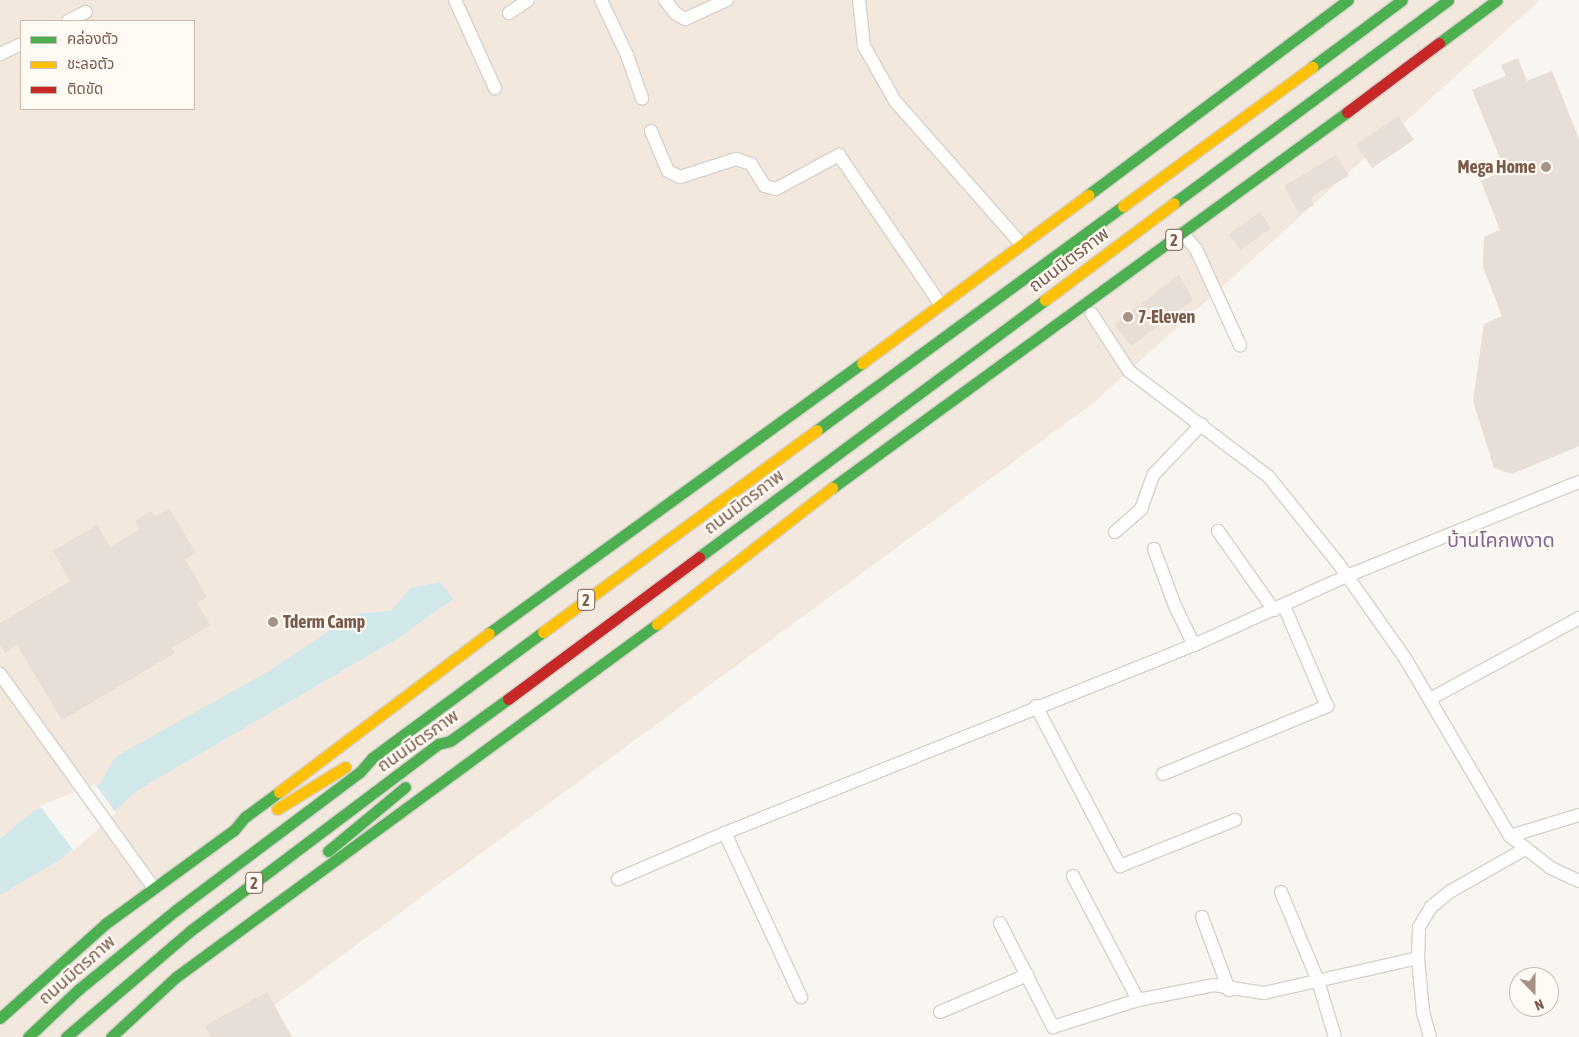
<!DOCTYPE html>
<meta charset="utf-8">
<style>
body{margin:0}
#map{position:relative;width:1579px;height:1037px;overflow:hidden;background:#f9f5f0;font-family:"Asap Condensed","Noto Sans Thai",sans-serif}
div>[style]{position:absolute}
.residential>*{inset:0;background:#f2e8de}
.water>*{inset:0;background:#d0e8ea}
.pier>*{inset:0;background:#f9f5f0}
.building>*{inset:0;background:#e6ded7}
.roads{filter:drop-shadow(1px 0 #d7d1cb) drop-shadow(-1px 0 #d7d1cb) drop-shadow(0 1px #d7d1cb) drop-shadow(0 -1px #d7d1cb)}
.street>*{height:12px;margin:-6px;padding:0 6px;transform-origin:6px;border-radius:6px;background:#fefefd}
.fast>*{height:11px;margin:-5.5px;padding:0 5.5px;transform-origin:5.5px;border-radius:5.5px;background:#4caf50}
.slow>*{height:11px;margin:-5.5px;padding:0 5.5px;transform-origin:5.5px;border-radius:5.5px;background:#ffc107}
.jam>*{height:11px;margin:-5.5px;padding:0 5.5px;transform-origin:5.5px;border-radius:5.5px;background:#c62828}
.dots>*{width:14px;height:14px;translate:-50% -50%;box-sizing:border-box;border:2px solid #fffaf3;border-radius:50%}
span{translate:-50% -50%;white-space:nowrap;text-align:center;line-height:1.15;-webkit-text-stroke:4.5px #fffaf3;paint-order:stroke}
.shield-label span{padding:1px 4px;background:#fffaf3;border:1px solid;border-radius:4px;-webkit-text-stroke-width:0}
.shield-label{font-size:16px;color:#7a5c4d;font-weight:700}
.poi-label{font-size:18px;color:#7a5c4d;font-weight:700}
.right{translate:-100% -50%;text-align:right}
.left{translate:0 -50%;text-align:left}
.street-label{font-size:18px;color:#7a5c4d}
.quarter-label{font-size:20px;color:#846695}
.legend{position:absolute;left:20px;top:20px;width:175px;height:90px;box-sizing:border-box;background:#fffaf3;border:1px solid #cabbb1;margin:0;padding:6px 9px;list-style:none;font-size:15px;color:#7a5c4d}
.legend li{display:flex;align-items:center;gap:10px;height:25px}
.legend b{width:25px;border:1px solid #cabbb1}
.north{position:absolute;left:1509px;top:967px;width:50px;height:50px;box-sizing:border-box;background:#fffaf3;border:1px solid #cabbb1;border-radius:50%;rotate:158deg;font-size:14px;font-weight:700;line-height:20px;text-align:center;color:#7a5c4d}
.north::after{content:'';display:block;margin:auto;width:18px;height:22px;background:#a69286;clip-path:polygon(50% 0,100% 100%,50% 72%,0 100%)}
</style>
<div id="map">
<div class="residential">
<div style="clip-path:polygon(evenodd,0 0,1540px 0,1092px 404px,231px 1037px,0 1037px,0 0,21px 21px,194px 21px,194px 109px,21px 109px,21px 21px)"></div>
</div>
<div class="water">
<div style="clip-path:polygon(440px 582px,453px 599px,400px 637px,138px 790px,61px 859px,0 895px,0 839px,33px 811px,100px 784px,115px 757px,267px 672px,354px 614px,391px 611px,410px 588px)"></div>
</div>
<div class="pier">
<div style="clip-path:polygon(95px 784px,116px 813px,74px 851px,40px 806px)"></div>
</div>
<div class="building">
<div style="clip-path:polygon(1518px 58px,1527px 81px,1552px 71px,1579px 139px,1579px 446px,1512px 474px,1494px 468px,1473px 401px,1484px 324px,1502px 316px,1483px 267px,1484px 237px,1500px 230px,1481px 181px,1505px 170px,1472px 90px,1506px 76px,1501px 65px)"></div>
<div style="clip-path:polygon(1398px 116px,1414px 140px,1372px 168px,1356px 145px)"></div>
<div style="clip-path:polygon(1336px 155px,1349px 176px,1315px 194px,1311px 199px,1314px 205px,1299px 214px,1284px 186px)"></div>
<div style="clip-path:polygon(1260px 212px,1271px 228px,1240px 250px,1229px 234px)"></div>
<div style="clip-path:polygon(1179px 275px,1193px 300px,1131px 346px,1114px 324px)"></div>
<div style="clip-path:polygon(169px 508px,196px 553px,185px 559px,207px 597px,197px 603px,210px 625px,172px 648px,175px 653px,62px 720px,17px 645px,5px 653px,0 645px,0 623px,70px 581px,53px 551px,97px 525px,110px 547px,140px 529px,135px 521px,151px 511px,155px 517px)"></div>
<div style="clip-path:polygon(267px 992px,292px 1037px,211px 1037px,205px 1026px)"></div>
</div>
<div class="roads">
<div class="street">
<div style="left:455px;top:0;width:97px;rotate:65.6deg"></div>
<div style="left:601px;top:0;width:61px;rotate:64.7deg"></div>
<div style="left:627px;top:55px;width:46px;rotate:70.8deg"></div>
<div style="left:665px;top:0;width:16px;rotate:52deg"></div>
<div style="left:675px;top:13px;width:12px;rotate:31deg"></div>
<div style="left:685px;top:19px;width:46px;rotate:-24.3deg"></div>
<div style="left:859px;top:0;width:46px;rotate:83.8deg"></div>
<div style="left:864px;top:46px;width:63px;rotate:60.6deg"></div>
<div style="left:895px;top:101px;width:192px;rotate:48.6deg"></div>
<div style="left:509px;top:13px;width:23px;rotate:-34deg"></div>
<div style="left:68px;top:21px;width:20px;rotate:-27deg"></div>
<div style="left:0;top:54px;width:23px;rotate:-25deg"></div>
<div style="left:651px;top:131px;width:43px;rotate:67deg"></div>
<div style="left:668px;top:171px;width:13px;rotate:27deg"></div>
<div style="left:680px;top:177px;width:59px;rotate:-17.8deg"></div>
<div style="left:736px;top:159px;width:16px;rotate:18deg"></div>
<div style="left:751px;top:164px;width:26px;rotate:58deg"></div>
<div style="left:765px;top:186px;width:11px;rotate:15deg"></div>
<div style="left:776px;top:189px;width:72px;rotate:-28.4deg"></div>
<div style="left:839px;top:155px;width:181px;rotate:55.8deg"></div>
<div style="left:1183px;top:234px;width:20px;rotate:49deg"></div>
<div style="left:1196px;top:249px;width:106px;rotate:65.4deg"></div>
<div style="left:1092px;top:314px;width:68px;rotate:57deg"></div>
<div style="left:1129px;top:371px;width:174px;rotate:37.1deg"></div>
<div style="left:1268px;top:476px;width:112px;rotate:51.2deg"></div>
<div style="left:1338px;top:563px;width:116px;rotate:54.8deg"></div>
<div style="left:1405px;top:658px;width:207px;rotate:59.5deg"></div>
<div style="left:1510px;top:836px;width:52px;rotate:38deg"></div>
<div style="left:1551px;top:868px;width:31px;rotate:25deg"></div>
<div style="left:1218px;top:531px;width:97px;rotate:54.7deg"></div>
<div style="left:1115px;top:532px;width:35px;rotate:-41deg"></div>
<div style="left:1141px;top:509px;width:37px;rotate:-70deg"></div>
<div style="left:1154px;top:474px;width:69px;rotate:-46.2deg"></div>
<div style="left:1154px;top:549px;width:61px;rotate:69.8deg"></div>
<div style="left:1175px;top:606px;width:43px;rotate:64deg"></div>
<div style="left:0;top:674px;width:264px;rotate:54.3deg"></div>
<div style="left:1430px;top:699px;width:170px;rotate:-28.5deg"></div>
<div style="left:1036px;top:706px;width:181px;rotate:62.3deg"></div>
<div style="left:1120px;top:866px;width:124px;rotate:-21.8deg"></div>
<div style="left:1163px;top:774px;width:178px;rotate:-22.5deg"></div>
<div style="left:1327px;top:706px;width:109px;rotate:-113.3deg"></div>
<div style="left:1510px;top:836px;width:72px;rotate:-16.9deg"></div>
<div style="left:1073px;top:876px;width:140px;rotate:62.3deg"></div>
<div style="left:618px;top:879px;width:116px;rotate:-23.3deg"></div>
<div style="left:1281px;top:892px;width:96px;rotate:67.4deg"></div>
<div style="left:1318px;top:981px;width:59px;rotate:73.1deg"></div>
<div style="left:1202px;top:917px;width:78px;rotate:69.7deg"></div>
<div style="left:1000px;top:923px;width:117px;rotate:63deg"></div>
<div style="left:1053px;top:1027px;width:89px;rotate:-17.6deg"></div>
<div style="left:1138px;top:1000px;width:77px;rotate:-11.2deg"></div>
<div style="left:1214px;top:985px;width:51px;rotate:9.1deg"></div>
<div style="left:1264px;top:993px;width:158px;rotate:-12.8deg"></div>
<div style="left:801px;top:997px;width:181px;rotate:-114.9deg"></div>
<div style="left:725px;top:833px;width:505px;rotate:-21.84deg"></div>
<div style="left:1194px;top:645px;width:168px;rotate:-24.3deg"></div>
<div style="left:1347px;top:576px;width:250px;rotate:-22.1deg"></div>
<div style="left:940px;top:1012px;width:95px;rotate:-23deg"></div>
<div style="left:1430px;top:1037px;width:26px;rotate:-106deg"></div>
<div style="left:1423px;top:1012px;width:54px;rotate:-95.3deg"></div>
<div style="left:1418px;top:958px;width:31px;rotate:-88deg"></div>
<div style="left:1419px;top:927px;width:23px;rotate:-59deg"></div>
<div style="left:1431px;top:907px;width:26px;rotate:-39deg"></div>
<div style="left:1451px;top:891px;width:85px;rotate:-29.6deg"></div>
</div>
<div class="fast">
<div style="left:1439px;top:43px;width:72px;rotate:-36.6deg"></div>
<div style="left:1312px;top:67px;width:112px;rotate:-36.7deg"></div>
<div style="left:1088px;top:195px;width:325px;rotate:-36.9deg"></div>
<div style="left:1174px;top:203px;width:341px;rotate:-36.5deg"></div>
<div style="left:817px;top:430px;width:379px;rotate:-36.2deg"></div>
<div style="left:832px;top:488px;width:638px;rotate:-36.13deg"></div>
<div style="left:699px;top:557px;width:431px;rotate:-36.6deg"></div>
<div style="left:489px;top:633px;width:460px;rotate:-35.9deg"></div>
<div style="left:328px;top:851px;width:100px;rotate:-39.7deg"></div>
<div style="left:0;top:1018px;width:141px;rotate:-41.8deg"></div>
<div style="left:105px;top:924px;width:160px;rotate:-36.1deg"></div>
<div style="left:234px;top:830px;width:17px;rotate:-50deg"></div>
<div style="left:245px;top:817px;width:42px;rotate:-36.3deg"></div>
<div style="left:28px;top:1037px;width:70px;rotate:-43.3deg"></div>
<div style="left:79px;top:989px;width:125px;rotate:-39.2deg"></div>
<div style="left:176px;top:910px;width:230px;rotate:-36.9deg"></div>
<div style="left:360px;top:772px;width:18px;rotate:-49deg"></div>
<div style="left:372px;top:758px;width:212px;rotate:-36.4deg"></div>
<div style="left:66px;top:1037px;width:163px;rotate:-40.5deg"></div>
<div style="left:190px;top:931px;width:311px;rotate:-37deg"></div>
<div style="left:438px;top:744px;width:12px;rotate:-14deg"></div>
<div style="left:450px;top:741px;width:72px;rotate:-35.9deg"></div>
<div style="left:111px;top:1037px;width:88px;rotate:-42.7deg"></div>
<div style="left:176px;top:977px;width:597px;rotate:-36.27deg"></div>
</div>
<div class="slow">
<div style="left:1123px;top:206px;width:235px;rotate:-36.3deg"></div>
<div style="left:1045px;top:300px;width:161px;rotate:-36.9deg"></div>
<div style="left:862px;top:363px;width:282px;rotate:-36.6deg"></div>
<div style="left:657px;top:624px;width:222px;rotate:-37.9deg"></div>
<div style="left:543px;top:632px;width:340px;rotate:-36.4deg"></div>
<div style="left:279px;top:792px;width:263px;rotate:-37.1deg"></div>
<div style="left:277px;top:809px;width:80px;rotate:-31.7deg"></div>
</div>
<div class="jam">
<div style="left:1347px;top:112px;width:115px;rotate:-36.9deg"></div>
<div style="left:508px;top:699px;width:238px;rotate:-36.6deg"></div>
</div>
</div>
<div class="dots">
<div style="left:1546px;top:167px;background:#a69286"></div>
<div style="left:1128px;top:317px;background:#a69286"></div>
<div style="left:273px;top:622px;background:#a69286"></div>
</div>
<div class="shield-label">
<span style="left:1174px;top:240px">2</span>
<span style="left:586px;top:600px">2</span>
<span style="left:254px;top:883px">2</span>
</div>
<div class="poi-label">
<span class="right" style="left:1536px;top:167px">Mega Home</span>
<span class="left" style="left:1138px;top:317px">7-Eleven</span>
<span class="left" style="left:283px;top:622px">Tderm Camp</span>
</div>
<div class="street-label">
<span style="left:1069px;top:260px;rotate:-37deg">ถนนมิตรภาพ</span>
<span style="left:744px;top:502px;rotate:-37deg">ถนนมิตรภาพ</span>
<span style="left:418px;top:741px;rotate:-35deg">ถนนมิตรภาพ</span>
<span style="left:77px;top:970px;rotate:-41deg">ถนนมิตรภาพ</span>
</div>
<div class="quarter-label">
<span style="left:1501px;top:539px">บ้านโคกพงาด</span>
</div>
<ul class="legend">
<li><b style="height:6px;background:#4caf50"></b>คล่องตัว</li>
<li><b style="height:6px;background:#ffc107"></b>ชะลอตัว</li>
<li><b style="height:6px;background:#c62828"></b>ติดขัด</li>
</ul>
<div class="north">N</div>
</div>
